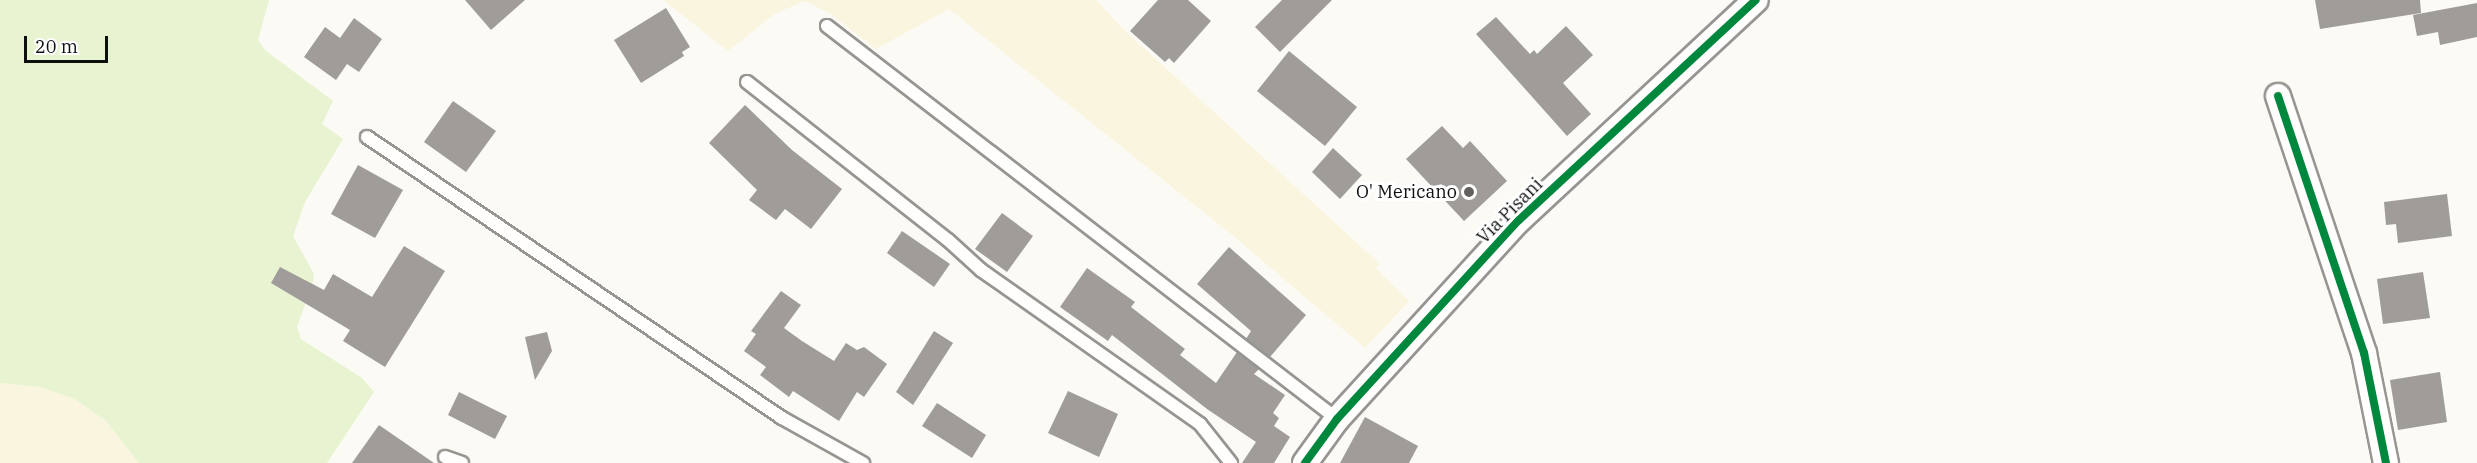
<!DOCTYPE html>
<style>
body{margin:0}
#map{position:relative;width:2477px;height:463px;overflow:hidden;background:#fcfaf4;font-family:"IBM Plex Serif",serif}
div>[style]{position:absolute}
.farmland>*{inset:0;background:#faf5df}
.green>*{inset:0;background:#e8f3d1}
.building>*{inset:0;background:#a09c99}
.roads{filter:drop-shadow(2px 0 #969592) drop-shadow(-2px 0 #969592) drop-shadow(0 2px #969592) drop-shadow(0 -2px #969592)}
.service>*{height:12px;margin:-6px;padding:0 6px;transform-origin:6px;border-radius:6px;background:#fffefd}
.minor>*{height:24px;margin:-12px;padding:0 12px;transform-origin:12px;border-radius:12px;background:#fffefd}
.cycleway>*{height:8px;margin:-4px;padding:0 4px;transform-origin:4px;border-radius:4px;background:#00873e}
.dots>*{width:16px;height:16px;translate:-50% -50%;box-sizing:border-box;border:3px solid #fff;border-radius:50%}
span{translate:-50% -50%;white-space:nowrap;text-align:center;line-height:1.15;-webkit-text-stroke:6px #fff;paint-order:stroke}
.poi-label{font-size:18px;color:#0f0f0f}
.right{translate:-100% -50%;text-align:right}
.street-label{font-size:18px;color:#0f0f0f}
.scale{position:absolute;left:24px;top:36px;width:84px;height:27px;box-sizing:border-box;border:3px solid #0f0f0f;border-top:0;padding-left:8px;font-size:18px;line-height:21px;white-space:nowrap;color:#0f0f0f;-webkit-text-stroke:4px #fff;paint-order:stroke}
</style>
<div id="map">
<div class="farmland">
<div style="clip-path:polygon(663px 0,1096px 0,1123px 29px,1380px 264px,1376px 269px,1409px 301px,1365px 348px,1231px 234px,949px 9px,876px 49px,829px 13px,805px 1px,776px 13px,728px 51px)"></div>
<div style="clip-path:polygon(0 383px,40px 387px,75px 399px,106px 421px,139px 463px,0 463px)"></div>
</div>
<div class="green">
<div style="clip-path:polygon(0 0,269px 0,258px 40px,266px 51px,333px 101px,322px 124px,343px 139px,305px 202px,293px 236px,314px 274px,312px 286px,297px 327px,301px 339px,362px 378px,374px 392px,327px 463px,139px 463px,106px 421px,75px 399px,40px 387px,0 383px)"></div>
</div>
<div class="building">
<div style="clip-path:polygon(465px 0,525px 0,491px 30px)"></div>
<div style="clip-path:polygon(1158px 0,1188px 0,1211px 21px,1174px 63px,1169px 58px,1165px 62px,1130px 31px)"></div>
<div style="clip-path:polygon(1282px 0,1332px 0,1280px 52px,1255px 27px)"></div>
<div style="clip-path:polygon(2315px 0,2420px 0,2421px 13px,2320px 29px)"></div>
<div style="clip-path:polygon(2477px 3px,2477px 37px,2440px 45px,2438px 32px,2417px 36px,2413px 15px)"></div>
<div style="clip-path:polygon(666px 8px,690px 47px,682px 52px,684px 56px,641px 83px,614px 40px)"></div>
<div style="clip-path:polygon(1496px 17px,1530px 54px,1534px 50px,1537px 54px,1566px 26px,1593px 55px,1563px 83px,1591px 114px,1567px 136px,1476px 34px)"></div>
<div style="clip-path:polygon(354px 18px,382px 39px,359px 72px,347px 64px,336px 80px,304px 57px,325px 27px,340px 38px)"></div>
<div style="clip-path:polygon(1289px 51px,1357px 107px,1325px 146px,1257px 91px)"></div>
<div style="clip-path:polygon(453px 101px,496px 131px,466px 172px,424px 142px)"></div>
<div style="clip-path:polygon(745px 105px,792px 150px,842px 189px,811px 229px,785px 209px,776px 220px,749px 200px,757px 190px,709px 143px)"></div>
<div style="clip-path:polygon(1442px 126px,1463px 148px,1470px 141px,1507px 181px,1464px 221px,1406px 159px)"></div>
<div style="clip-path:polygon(1333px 148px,1362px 175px,1340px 199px,1312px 172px)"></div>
<div style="clip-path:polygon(358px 165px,403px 190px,375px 238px,331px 214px)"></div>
<div style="clip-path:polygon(2447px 194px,2452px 236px,2398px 243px,2396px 224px,2386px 225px,2384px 202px)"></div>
<div style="clip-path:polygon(1002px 213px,1033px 236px,1007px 272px,975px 249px)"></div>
<div style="clip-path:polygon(902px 231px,950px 264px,934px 287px,887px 253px)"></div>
<div style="clip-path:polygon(404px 246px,445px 271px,385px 367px,343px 341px,350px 330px,271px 283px,280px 267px,324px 290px,333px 274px,372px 297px)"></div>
<div style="clip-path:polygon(1229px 247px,1306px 315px,1270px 357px,1246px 339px,1251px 331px,1197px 284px)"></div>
<div style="clip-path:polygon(1087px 268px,1135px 302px,1131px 307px,1185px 349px,1180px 355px,1216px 383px,1237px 352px,1259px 369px,1254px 374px,1285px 395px,1273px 413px,1279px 418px,1274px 426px,1290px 437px,1274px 463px,1242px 463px,1256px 442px,1207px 409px,1112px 335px,1108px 341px,1060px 307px)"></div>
<div style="clip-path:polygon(2423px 272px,2430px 318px,2383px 324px,2377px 279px)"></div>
<div style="clip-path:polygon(781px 291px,801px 305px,784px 328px,802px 341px,834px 361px,846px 343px,857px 350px,864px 347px,887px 364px,864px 397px,857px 392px,839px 421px,793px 391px,789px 397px,760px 375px,766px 367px,744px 351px,756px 334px,751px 331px)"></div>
<div style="clip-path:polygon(934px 331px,953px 343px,913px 405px,896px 392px)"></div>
<div style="clip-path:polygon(547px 332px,552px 351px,535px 380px,525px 337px)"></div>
<div style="clip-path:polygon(2440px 372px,2447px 422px,2398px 430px,2390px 380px)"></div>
<div style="clip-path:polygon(1068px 391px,1118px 414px,1099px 457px,1048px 433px)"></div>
<div style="clip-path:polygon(459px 392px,507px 416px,495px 439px,448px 415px)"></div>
<div style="clip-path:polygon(937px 403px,986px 435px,972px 458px,922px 426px)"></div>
<div style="clip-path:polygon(1365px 417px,1418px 446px,1409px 463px,1340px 463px)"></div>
<div style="clip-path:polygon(379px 425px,434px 463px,352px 463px)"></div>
</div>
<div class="roads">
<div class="service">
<div style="left:827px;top:26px;width:644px;rotate:37.62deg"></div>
<div style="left:747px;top:82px;width:256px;rotate:38.2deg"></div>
<div style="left:948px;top:240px;width:45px;rotate:42.3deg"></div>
<div style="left:981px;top:270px;width:268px;rotate:35.1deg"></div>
<div style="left:1200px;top:424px;width:50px;rotate:51.5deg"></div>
<div style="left:367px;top:137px;width:501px;rotate:34.1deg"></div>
<div style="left:782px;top:418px;width:93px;rotate:29.1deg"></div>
<div style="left:445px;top:457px;width:18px;rotate:19deg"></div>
</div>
<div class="minor">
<div style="left:2278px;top:96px;width:271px;rotate:71.5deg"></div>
<div style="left:2364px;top:353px;width:112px;rotate:78.7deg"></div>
<div style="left:1305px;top:463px;width:54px;rotate:-54deg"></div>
<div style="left:1337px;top:419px;width:270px;rotate:-47.6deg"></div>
<div style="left:1519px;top:220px;width:323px;rotate:-42.9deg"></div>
</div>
</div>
<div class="cycleway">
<div style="left:2278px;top:96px;width:271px;rotate:71.5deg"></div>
<div style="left:2364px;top:353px;width:112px;rotate:78.7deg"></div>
<div style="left:1305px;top:463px;width:54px;rotate:-54deg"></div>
<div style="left:1337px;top:419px;width:270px;rotate:-47.6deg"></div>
<div style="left:1519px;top:220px;width:323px;rotate:-42.9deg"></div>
</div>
<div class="dots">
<div style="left:1469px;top:192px;background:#62615f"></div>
</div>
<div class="poi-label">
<span class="right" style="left:1457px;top:192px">O' Mericano</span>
</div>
<div class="street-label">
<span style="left:1510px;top:211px;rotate:-45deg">Via Pisani</span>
</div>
<div class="scale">20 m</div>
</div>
